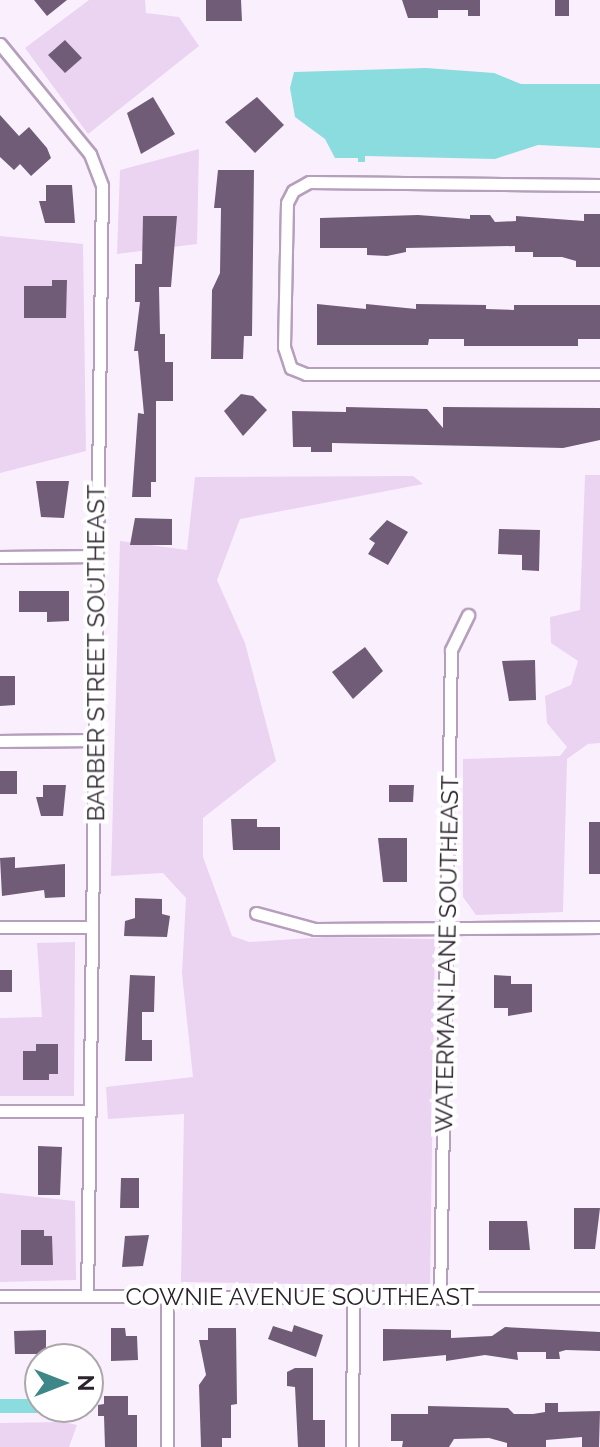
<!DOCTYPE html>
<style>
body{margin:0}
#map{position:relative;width:600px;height:1447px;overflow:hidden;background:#faf0fd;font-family:Raleway,sans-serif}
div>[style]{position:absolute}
.green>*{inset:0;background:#ebd3f2}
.water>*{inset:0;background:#8adcde}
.canal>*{height:14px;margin:-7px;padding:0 7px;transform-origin:7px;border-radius:7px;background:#8adcde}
.building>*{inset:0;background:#715c77}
.roads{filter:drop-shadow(2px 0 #b69fbc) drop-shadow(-2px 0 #b69fbc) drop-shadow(0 2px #b69fbc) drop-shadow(0 -2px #b69fbc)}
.street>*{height:11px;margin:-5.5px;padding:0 5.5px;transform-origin:5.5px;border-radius:5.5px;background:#fff}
span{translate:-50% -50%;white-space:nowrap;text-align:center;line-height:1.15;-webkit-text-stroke:8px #fff;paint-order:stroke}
.street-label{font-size:24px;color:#2c232e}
.north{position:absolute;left:24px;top:1343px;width:80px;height:80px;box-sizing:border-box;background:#fff;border:2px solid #aba7ab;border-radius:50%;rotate:90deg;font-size:22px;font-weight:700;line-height:32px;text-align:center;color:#2c232e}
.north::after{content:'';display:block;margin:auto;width:28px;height:36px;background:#3e8789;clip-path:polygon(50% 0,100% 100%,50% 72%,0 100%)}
</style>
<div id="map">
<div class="green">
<div style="clip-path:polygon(89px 0,145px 0,146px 13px,179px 17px,199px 46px,88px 134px,25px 48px)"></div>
<div style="clip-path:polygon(199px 149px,197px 244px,117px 254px,120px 170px)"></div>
<div style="clip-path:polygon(0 236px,83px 244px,86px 451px,0 473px)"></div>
<div style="clip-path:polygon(585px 475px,600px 475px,600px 743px,588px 744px,567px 759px,563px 912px,476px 915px,463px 897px,463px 759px,560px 756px,567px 747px,547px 723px,545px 696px,571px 685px,578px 661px,551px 643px,550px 617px,580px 610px)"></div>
<div style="clip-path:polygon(413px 476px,423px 484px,240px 519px,217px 580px,245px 643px,276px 761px,203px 818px,203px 857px,232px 936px,249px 942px,326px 937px,435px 939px,430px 1286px,181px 1282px,184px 1114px,108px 1119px,106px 1087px,193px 1077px,182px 974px,186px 898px,163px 873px,111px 876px,120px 541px,187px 550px,195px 477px)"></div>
<div style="clip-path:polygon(75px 942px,74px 1096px,0 1096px,0 1018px,42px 1017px,37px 943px)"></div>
<div style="clip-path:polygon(0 1193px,75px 1201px,76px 1280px,0 1282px)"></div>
<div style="clip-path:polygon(63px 1422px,77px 1425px,69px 1447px,0 1447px,0 1423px)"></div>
</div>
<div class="water">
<div style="clip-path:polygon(426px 68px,494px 73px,521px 84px,600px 84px,600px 148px,538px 145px,495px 159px,365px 156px,365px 162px,358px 162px,358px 158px,335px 158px,325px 139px,295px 117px,290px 88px,294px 72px)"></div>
</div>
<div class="canal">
<div style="left:0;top:1406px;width:40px"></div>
</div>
<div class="building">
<div style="clip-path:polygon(34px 0,67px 0,47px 16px)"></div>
<div style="clip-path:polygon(206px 0,241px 0,242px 21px,206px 21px)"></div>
<div style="clip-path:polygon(402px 0,480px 0,480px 16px,468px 16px,468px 10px,438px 10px,438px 18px,408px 18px)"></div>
<div style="clip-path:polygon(555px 0,569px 0,569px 16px,555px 16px)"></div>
<div style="clip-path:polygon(65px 40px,82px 58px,65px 73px,48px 55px)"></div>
<div style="clip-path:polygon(153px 97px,175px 134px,141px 154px,127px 113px)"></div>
<div style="clip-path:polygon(257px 97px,284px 125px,255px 153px,225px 122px)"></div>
<div style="clip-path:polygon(0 115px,19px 136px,29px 127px,47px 148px,51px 158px,31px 176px,20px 164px,14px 170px,0 157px)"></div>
<div style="clip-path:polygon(218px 170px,254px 170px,252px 336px,244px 336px,243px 359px,211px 359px,212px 290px,220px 273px,221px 208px,214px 208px)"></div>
<div style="clip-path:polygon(46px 185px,72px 185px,75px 223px,45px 223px,39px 201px,46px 201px)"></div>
<div style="clip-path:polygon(584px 214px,600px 214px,600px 267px,576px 267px,576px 261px,562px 257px,533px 257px,533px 252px,515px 252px,515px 246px,406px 248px,406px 252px,387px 256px,367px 255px,367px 248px,320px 248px,320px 218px,418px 215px,470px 219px,470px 215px,490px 215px,495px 222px,516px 221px,516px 216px,584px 221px)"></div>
<div style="clip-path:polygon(143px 216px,177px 216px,171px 287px,159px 287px,160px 334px,165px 334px,165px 362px,173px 362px,173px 401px,156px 401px,156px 482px,151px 482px,151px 497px,132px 497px,138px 413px,144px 414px,138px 351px,134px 351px,140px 302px,135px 302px,135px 264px,142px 264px)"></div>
<div style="clip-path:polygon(52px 280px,67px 280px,66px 318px,24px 318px,24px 286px,52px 286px)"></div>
<div style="clip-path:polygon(317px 304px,366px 309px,366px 304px,416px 309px,416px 304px,486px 305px,486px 309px,514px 310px,514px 305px,600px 305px,600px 339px,578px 339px,578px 346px,464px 346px,464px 339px,429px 339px,428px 345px,317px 345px)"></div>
<div style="clip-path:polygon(241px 394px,253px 396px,267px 410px,243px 436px,224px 411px)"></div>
<div style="clip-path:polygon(346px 407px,427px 409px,443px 428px,443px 407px,600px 408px,600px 440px,563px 448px,332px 443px,332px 452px,311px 452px,311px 447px,293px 447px,292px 411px,346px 412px)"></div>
<div style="clip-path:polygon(36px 481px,69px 481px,64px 518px,41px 517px)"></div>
<div style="clip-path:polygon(135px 518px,172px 519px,172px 545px,130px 545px)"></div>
<div style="clip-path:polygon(387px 520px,408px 532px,388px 565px,368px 554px,375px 543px,369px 539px)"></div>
<div style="clip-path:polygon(499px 529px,540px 530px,539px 571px,522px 570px,522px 555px,498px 554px)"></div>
<div style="clip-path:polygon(19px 591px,69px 591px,69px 621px,47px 622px,47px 612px,19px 612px)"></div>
<div style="clip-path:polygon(365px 647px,383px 671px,353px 699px,332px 672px)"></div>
<div style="clip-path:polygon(535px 660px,536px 700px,509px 701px,502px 661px)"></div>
<div style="clip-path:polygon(0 676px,15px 676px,15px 705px,0 706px)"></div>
<div style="clip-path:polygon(0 771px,17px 771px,17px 794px,0 794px)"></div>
<div style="clip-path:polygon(43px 785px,66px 785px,63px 816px,41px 816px,36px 797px,43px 797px)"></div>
<div style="clip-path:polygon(389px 785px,414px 785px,413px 802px,389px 802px)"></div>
<div style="clip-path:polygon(231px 819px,257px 819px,257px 827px,280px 827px,280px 850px,233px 850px)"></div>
<div style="clip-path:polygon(589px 822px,600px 822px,600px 874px,589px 874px)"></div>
<div style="clip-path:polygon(378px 838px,407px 838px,407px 882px,383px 882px)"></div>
<div style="clip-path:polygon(15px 857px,15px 868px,65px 864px,65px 897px,45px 898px,44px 890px,2px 896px,0 858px)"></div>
<div style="clip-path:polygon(135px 898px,162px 899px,162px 914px,170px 916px,167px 937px,124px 936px,125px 921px,135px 918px)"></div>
<div style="clip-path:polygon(0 970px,12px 970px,12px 992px,0 992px)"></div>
<div style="clip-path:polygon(130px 975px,155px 976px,154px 1012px,142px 1012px,142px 1040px,152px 1040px,152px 1061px,125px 1061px)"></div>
<div style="clip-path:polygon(494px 975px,511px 976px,511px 984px,532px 984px,532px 1012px,508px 1016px,508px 1008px,494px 1008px)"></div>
<div style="clip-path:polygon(36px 1044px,58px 1044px,58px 1074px,49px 1074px,49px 1080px,23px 1080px,23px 1051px,36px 1051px)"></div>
<div style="clip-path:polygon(38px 1146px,62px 1147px,60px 1195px,38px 1195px)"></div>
<div style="clip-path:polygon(121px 1178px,139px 1178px,139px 1208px,120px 1208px)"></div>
<div style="clip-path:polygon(574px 1208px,600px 1208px,595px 1249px,574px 1249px)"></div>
<div style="clip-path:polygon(489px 1221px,527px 1221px,530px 1250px,489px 1250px)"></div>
<div style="clip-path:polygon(21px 1230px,44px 1230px,44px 1236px,52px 1236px,53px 1265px,21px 1265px)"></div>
<div style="clip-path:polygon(149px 1235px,143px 1266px,122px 1267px,125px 1236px)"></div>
<div style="clip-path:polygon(294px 1325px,323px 1335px,316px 1357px,268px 1339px,273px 1326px,292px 1332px)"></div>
<div style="clip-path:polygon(505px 1327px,600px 1332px,600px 1351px,566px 1350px,559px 1352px,560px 1359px,546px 1359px,546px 1352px,517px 1352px,518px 1360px,485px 1355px,446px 1361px,446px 1355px,383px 1361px,383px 1329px,451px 1330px,451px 1338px,492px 1336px)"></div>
<div style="clip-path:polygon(111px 1328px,125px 1328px,126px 1336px,137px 1336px,138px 1360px,111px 1361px)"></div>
<div style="clip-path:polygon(208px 1328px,236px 1328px,237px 1404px,231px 1405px,231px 1438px,222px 1438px,222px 1447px,201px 1447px,199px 1385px,206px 1375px,199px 1340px,208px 1340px)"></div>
<div style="clip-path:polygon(46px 1330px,46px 1354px,15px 1354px,14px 1331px)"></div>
<div style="clip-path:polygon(295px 1368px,313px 1368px,313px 1420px,325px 1420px,325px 1447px,298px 1447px,295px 1387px,287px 1386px,287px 1372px)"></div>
<div style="clip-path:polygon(104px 1396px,128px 1396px,128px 1415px,137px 1415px,137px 1447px,105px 1447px,104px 1416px,98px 1416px,98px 1405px,104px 1404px)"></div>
<div style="clip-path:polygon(545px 1403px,558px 1403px,558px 1412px,600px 1411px,599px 1447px,582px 1447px,582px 1437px,546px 1440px,546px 1447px,507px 1447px,507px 1443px,489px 1438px,454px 1439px,449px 1447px,402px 1447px,403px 1441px,391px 1441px,391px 1414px,428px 1414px,428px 1406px,508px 1408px,514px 1414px,533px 1414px,545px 1412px)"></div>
</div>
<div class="roads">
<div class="street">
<div style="left:0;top:44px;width:142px;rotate:50.7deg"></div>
<div style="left:90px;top:154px;width:34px;rotate:69deg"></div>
<div style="left:102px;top:186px;width:1110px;rotate:90.77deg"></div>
<div style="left:600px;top:185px;width:291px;rotate:-179.4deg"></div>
<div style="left:309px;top:182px;width:18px;rotate:151deg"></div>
<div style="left:293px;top:191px;width:13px;rotate:117deg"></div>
<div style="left:287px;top:203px;width:144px;rotate:91.2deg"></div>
<div style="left:284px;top:347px;width:22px;rotate:72deg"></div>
<div style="left:291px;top:368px;width:16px;rotate:22deg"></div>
<div style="left:306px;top:374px;width:294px"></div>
<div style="left:0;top:557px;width:96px;rotate:-0.6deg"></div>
<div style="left:0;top:741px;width:93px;rotate:-0.6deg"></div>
<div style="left:256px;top:913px;width:61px;rotate:15.2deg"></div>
<div style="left:315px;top:929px;width:285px;rotate:-0.4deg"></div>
<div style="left:0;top:927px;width:91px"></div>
<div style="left:0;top:1111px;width:88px"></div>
<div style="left:0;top:1296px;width:600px;rotate:0.19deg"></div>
<div style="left:440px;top:1298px;width:648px;rotate:-89.03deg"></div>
<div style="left:451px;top:650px;width:39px;rotate:-64deg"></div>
<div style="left:167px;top:1447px;width:149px;rotate:-90deg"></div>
<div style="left:352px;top:1447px;width:150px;rotate:-89.6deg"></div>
</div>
</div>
<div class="street-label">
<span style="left:96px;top:653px;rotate:-90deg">BARBER STREET SOUTHEAST</span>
<span style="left:447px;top:954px;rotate:-89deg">WATERMAN LANE SOUTHEAST</span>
<span style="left:300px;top:1297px">COWNIE AVENUE SOUTHEAST</span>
</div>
<div class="north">N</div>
</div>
